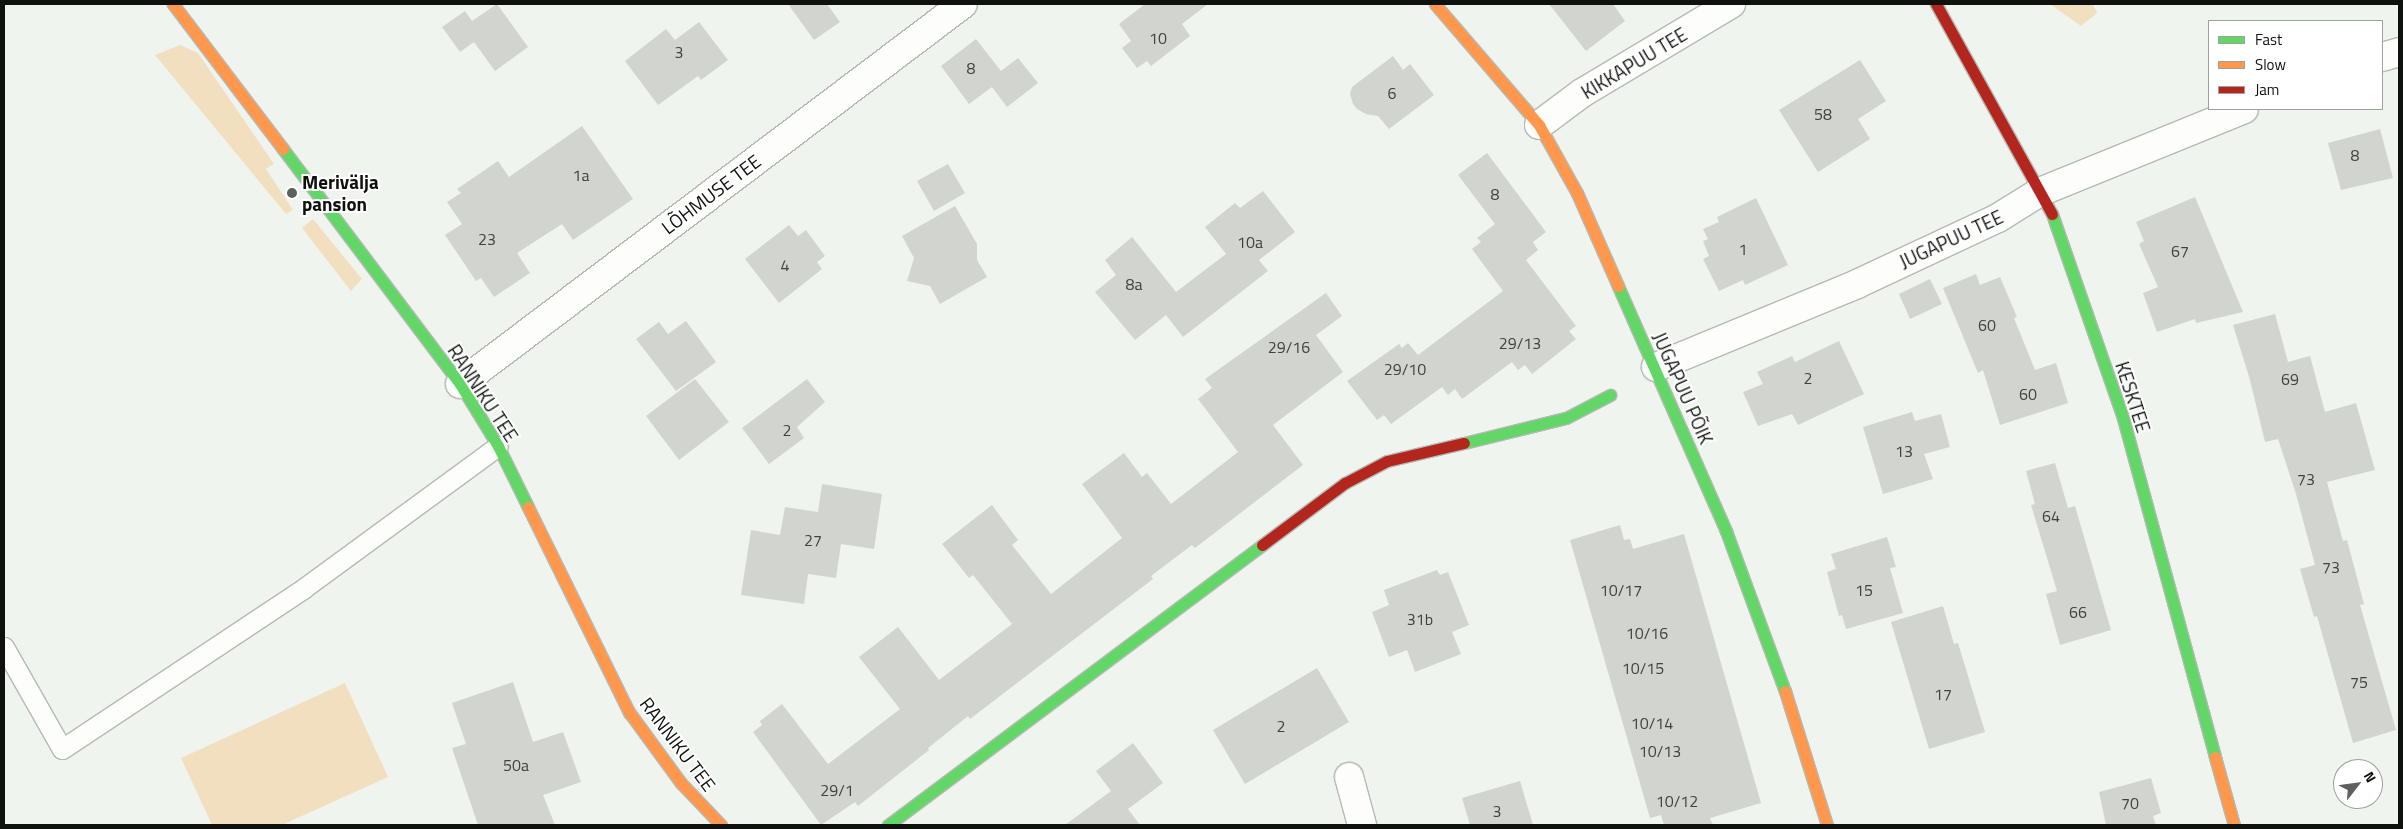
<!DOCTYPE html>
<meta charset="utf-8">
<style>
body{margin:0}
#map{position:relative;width:2403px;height:829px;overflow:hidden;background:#eff4ee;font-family:"Titillium Web",sans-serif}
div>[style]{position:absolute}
.green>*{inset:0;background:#f1dfc0}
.building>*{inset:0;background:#d2d4d0}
.roads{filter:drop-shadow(1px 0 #b6b9b5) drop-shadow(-1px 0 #b6b9b5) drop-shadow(0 1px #b6b9b5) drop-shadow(0 -1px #b6b9b5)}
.lane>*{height:19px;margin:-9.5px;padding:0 9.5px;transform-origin:9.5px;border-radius:9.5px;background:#fdfdfc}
.street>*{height:28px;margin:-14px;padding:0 14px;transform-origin:14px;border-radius:14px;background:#fdfdfc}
.fast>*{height:11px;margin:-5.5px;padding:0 5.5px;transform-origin:5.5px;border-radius:5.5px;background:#63d668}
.slow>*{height:11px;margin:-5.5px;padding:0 5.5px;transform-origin:5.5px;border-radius:5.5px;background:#ff974d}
.jam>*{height:11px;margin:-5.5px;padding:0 5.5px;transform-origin:5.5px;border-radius:5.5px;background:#b3261e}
.dots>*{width:14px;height:14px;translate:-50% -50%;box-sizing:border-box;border:2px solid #fff;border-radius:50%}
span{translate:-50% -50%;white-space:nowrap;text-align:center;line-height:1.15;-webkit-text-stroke:4px #fff;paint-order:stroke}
.number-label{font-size:16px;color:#3f423e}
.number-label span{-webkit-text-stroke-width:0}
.street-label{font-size:19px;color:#0e110e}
.poi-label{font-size:19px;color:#0e110e;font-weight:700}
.left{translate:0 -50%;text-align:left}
.frame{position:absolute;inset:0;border:5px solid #0e110e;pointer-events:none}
.legend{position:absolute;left:2208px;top:20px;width:175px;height:90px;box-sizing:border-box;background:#fff;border:1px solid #9fa09f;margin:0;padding:6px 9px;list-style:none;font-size:15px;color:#0e110e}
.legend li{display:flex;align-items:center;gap:10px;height:25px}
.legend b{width:25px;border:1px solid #9fa09f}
.north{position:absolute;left:2333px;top:759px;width:50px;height:50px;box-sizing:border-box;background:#fff;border:1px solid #9fa09f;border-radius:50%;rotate:60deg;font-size:14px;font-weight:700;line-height:20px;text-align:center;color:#0e110e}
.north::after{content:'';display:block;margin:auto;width:18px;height:22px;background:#5d605c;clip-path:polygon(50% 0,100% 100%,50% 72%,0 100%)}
</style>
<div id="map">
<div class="green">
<div style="clip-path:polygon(2050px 4px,2093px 4px,2097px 13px,2081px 26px)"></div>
<div style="clip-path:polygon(180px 45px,198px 53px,274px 164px,266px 169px,293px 210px,286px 214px,155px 55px)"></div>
<div style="clip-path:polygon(313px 219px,362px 279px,351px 291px,302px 228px)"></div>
<div style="clip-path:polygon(345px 683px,388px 777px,282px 825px,212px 825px,181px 758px)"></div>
</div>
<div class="building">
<div style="clip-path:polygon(497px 4px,528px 47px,495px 71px,474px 42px,460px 52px,442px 27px,465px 11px,472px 21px)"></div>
<div style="clip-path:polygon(788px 4px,827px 4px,840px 22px,814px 40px)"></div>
<div style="clip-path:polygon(1145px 4px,1208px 4px,1182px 24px,1190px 36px,1151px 66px,1147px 61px,1137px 68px,1122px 48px,1131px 41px,1119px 24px)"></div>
<div style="clip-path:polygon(1549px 4px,1613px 4px,1625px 21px,1586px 51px)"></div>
<div style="clip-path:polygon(699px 22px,728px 60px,701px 80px,698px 76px,658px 105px,625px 61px,666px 29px,675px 40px)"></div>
<div style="clip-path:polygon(976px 39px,1001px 71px,1018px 58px,1038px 83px,1007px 107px,992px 87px,969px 104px,941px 66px)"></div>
<div style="clip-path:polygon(1393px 56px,1403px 70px,1410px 64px,1434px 95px,1389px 129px,1378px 116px,1366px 114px,1357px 109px,1353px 104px,1350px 94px,1352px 87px)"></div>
<div style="clip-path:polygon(1860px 60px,1886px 101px,1858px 119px,1870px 139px,1818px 172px,1779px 110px)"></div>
<div style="clip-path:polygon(582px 126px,633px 199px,573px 240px,562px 224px,517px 253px,530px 273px,494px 297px,481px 278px,476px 281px,445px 235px,462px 224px,447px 202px,461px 193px,457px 189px,498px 161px,509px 177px)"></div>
<div style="clip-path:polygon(2380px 129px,2393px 178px,2341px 190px,2328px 143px)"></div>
<div style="clip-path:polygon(1487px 153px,1546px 232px,1533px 242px,1538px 250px,1526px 260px,1576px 326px,1569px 331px,1576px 339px,1532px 374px,1525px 365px,1518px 370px,1512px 362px,1462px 399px,1455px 389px,1448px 395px,1442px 387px,1391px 424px,1384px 415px,1377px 420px,1347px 381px,1399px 344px,1402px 348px,1408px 343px,1418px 355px,1503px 291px,1472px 249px,1481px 242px,1477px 238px,1495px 224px,1458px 175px)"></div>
<div style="clip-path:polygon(948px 164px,965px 193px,934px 211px,917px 181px)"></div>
<div style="clip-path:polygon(1263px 191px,1295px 232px,1259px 260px,1268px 271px,1183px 337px,1166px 315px,1135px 340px,1095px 292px,1116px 275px,1105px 260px,1132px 237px,1176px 292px,1226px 254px,1205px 227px,1235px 203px,1240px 208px)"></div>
<div style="clip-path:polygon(2195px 197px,2243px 312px,2196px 323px,2195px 319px,2157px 332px,2143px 293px,2158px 287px,2139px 244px,2144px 241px,2136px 222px)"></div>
<div style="clip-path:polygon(1756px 198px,1788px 265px,1745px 285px,1743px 280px,1719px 291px,1703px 259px,1709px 256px,1703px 241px,1708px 239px,1703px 229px,1719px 222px,1717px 217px)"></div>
<div style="clip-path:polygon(955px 206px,977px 244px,977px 260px,987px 277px,940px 304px,930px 286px,907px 281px,914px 258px,902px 236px)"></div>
<div style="clip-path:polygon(789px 225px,798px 236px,806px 230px,825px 256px,817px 262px,822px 269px,779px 303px,745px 259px)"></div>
<div style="clip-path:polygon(1976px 274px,1980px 285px,2000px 277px,2017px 317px,2014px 318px,2035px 370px,2056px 363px,2068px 403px,2000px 425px,1983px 370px,1978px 373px,1943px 288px)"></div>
<div style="clip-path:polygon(1930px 279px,1942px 304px,1910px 319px,1899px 294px)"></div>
<div style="clip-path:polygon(1326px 293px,1342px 316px,1316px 335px,1343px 372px,1273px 425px,1303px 465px,1195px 548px,1192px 545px,1151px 576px,1153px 579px,970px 719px,968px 716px,928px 748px,929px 750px,858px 806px,855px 802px,821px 825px,753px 732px,762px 725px,760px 721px,782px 704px,828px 764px,900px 709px,859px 657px,898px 627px,939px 680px,1012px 624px,973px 575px,969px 578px,942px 544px,992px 505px,1018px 540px,1012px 545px,1051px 594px,1122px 538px,1082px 484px,1124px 453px,1142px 477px,1147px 473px,1171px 504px,1238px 452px,1198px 399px,1212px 388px,1205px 379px)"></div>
<div style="clip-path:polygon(2275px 314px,2288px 362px,2310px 356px,2325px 412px,2356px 403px,2375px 470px,2327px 482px,2343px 541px,2347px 540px,2364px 604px,2360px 605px,2396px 730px,2353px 743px,2317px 616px,2314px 617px,2300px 569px,2315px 565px,2296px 494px,2278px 439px,2265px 442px,2250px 380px,2233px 325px)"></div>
<div style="clip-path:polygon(686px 321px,716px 362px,676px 391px,636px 339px,659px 322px,668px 334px)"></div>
<div style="clip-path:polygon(1839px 341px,1864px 394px,1798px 425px,1792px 414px,1758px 426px,1743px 392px,1763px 384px,1757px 372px,1792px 356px,1795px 362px)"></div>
<div style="clip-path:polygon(695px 379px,729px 422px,679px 460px,646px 416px)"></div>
<div style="clip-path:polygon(807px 379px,825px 402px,797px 427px,804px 438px,769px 464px,742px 428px)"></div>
<div style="clip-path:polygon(1912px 412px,1915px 421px,1941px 414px,1950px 447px,1924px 454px,1933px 479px,1883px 494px,1863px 427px)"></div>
<div style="clip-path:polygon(2055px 463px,2068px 508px,2075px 506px,2111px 630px,2060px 645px,2046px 594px,2057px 591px,2031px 505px,2035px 504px,2026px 471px)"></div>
<div style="clip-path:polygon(822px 484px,882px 494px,874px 549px,841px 544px,836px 578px,808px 574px,804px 604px,741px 595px,751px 530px,780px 535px,785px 507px,818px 512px)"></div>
<div style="clip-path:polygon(1620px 525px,1624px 540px,1630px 539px,1633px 549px,1684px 534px,1761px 803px,1710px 818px,1713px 825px,1664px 825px,1661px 815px,1650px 818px,1570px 540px)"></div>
<div style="clip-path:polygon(1887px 537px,1896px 567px,1890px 568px,1903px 613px,1846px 629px,1842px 615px,1839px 616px,1827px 572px,1836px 569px,1831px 554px)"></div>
<div style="clip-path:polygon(1437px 570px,1440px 575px,1448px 572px,1469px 625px,1452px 632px,1461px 654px,1415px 672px,1407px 650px,1389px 657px,1372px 612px,1389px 605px,1384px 590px)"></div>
<div style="clip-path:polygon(1943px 606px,1954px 644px,1958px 643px,1985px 732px,1929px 749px,1891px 622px)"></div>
<div style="clip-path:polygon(1317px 668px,1349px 722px,1245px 784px,1213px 730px)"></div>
<div style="clip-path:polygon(513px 682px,533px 742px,563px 732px,581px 782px,543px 795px,555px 825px,478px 825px,452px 748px,466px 744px,452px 703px)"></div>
<div style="clip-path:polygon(1133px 743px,1163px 783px,1128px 809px,1140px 825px,1065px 825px,1111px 791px,1096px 771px)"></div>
<div style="clip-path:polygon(2151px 778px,2161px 813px,2153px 816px,2156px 825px,2106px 825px,2099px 792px)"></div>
<div style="clip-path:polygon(1520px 781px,1533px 825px,1470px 825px,1462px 798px)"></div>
</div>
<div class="roads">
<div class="lane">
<div style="left:4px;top:647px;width:117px;rotate:60.4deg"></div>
<div style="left:62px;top:749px;width:291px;rotate:-33.6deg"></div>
<div style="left:304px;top:588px;width:240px;rotate:-36.2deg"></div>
</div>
<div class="street">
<div style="left:2382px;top:57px;width:18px;rotate:-16deg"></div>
<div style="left:1539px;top:125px;width:54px;rotate:-36.7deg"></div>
<div style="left:1582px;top:93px;width:174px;rotate:-30.9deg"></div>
<div style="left:1656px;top:367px;width:217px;rotate:-22.4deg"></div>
<div style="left:1857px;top:284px;width:156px;rotate:-25.1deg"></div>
<div style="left:1998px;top:218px;width:49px;rotate:-31.8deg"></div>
<div style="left:2040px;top:192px;width:220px;rotate:-22.1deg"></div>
<div style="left:460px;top:384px;width:630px;rotate:-37.07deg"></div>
<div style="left:1349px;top:777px;width:50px;rotate:74.8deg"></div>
</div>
<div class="fast">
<div style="left:283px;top:149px;width:294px;rotate:53deg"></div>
<div style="left:460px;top:384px;width:73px;rotate:58.5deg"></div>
<div style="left:498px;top:446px;width:68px;rotate:63.8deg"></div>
<div style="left:2052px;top:214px;width:216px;rotate:70.8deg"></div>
<div style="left:2123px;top:418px;width:351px;rotate:74.8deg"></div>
<div style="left:1618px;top:286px;width:268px;rotate:66.2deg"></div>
<div style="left:1726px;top:531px;width:171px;rotate:69.8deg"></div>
<div style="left:1464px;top:443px;width:105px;rotate:-13.8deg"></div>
<div style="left:1566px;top:418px;width:50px;rotate:-27.6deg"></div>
<div style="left:888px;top:825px;width:467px;rotate:-36.8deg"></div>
</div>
<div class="slow">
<div style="left:173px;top:4px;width:182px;rotate:52.8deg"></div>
<div style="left:1435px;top:4px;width:160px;rotate:49.3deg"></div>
<div style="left:1539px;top:125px;width:78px;rotate:60.8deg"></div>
<div style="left:1577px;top:193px;width:102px;rotate:66.2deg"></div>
<div style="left:528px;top:507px;width:229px;rotate:63.8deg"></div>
<div style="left:629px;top:712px;width:88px;rotate:53.8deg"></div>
<div style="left:681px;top:783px;width:58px;rotate:46.4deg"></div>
<div style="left:1785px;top:691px;width:140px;rotate:72.6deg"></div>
<div style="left:2215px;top:757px;width:71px;rotate:74.4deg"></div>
</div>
<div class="jam">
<div style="left:1936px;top:4px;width:240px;rotate:61.1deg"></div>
<div style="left:1262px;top:545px;width:104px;rotate:-36.8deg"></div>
<div style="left:1345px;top:483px;width:47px;rotate:-27.6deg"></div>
<div style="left:1387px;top:461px;width:79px;rotate:-13.2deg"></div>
</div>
</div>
<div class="dots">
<div style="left:292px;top:193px;background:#5d605c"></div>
</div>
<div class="number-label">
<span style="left:1158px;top:38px">10</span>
<span style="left:679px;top:52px">3</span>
<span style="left:971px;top:68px">8</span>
<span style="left:1392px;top:93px">6</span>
<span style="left:1823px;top:114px">58</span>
<span style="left:2355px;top:155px">8</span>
<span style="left:581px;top:175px">1a</span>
<span style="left:1495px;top:194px">8</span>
<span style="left:487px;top:239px">23</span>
<span style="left:1250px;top:242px">10a</span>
<span style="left:1743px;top:249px">1</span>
<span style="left:2180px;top:251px">67</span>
<span style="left:785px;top:265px">4</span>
<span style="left:1134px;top:284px">8a</span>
<span style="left:1987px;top:325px">60</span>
<span style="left:1520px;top:343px">29/13</span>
<span style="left:1289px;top:347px">29/16</span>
<span style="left:1405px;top:369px">29/10</span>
<span style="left:1808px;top:378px">2</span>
<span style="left:2290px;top:379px">69</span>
<span style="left:2028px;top:394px">60</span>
<span style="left:787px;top:430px">2</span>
<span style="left:1904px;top:451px">13</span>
<span style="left:2306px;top:479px">73</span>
<span style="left:2051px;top:516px">64</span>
<span style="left:813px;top:540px">27</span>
<span style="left:2331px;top:567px">73</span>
<span style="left:1621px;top:590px">10/17</span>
<span style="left:1864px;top:590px">15</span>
<span style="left:2078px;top:612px">66</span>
<span style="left:1420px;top:619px">31b</span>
<span style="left:1647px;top:633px">10/16</span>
<span style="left:1643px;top:668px">10/15</span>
<span style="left:2359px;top:682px">75</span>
<span style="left:1943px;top:694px">17</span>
<span style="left:1652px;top:723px">10/14</span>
<span style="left:1281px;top:726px">2</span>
<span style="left:1660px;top:751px">10/13</span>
<span style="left:516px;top:765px">50a</span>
<span style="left:837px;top:790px">29/1</span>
<span style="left:1677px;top:801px">10/12</span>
<span style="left:2130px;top:803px">70</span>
<span style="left:1497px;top:811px">3</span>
</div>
<div class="street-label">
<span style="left:1634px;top:63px;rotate:-31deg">KIKKAPUU TEE</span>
<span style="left:711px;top:194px;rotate:-37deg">LÕHMUSE TEE</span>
<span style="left:1951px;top:239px;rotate:-25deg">JUGAPUU TEE</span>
<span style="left:1683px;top:388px;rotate:66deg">JUGAPUU PÕIK</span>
<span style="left:483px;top:393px;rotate:57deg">RANNIKU TEE</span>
<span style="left:2133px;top:397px;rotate:72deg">KESKTEE</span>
<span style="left:678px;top:744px;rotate:53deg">RANNIKU TEE</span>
</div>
<div class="poi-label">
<span class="left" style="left:302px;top:193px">Merivälja<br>pansion</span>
</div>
<div class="frame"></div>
<ul class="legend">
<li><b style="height:6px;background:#63d668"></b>Fast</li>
<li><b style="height:6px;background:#ff974d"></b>Slow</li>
<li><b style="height:6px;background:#b3261e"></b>Jam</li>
</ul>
<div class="north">N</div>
</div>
